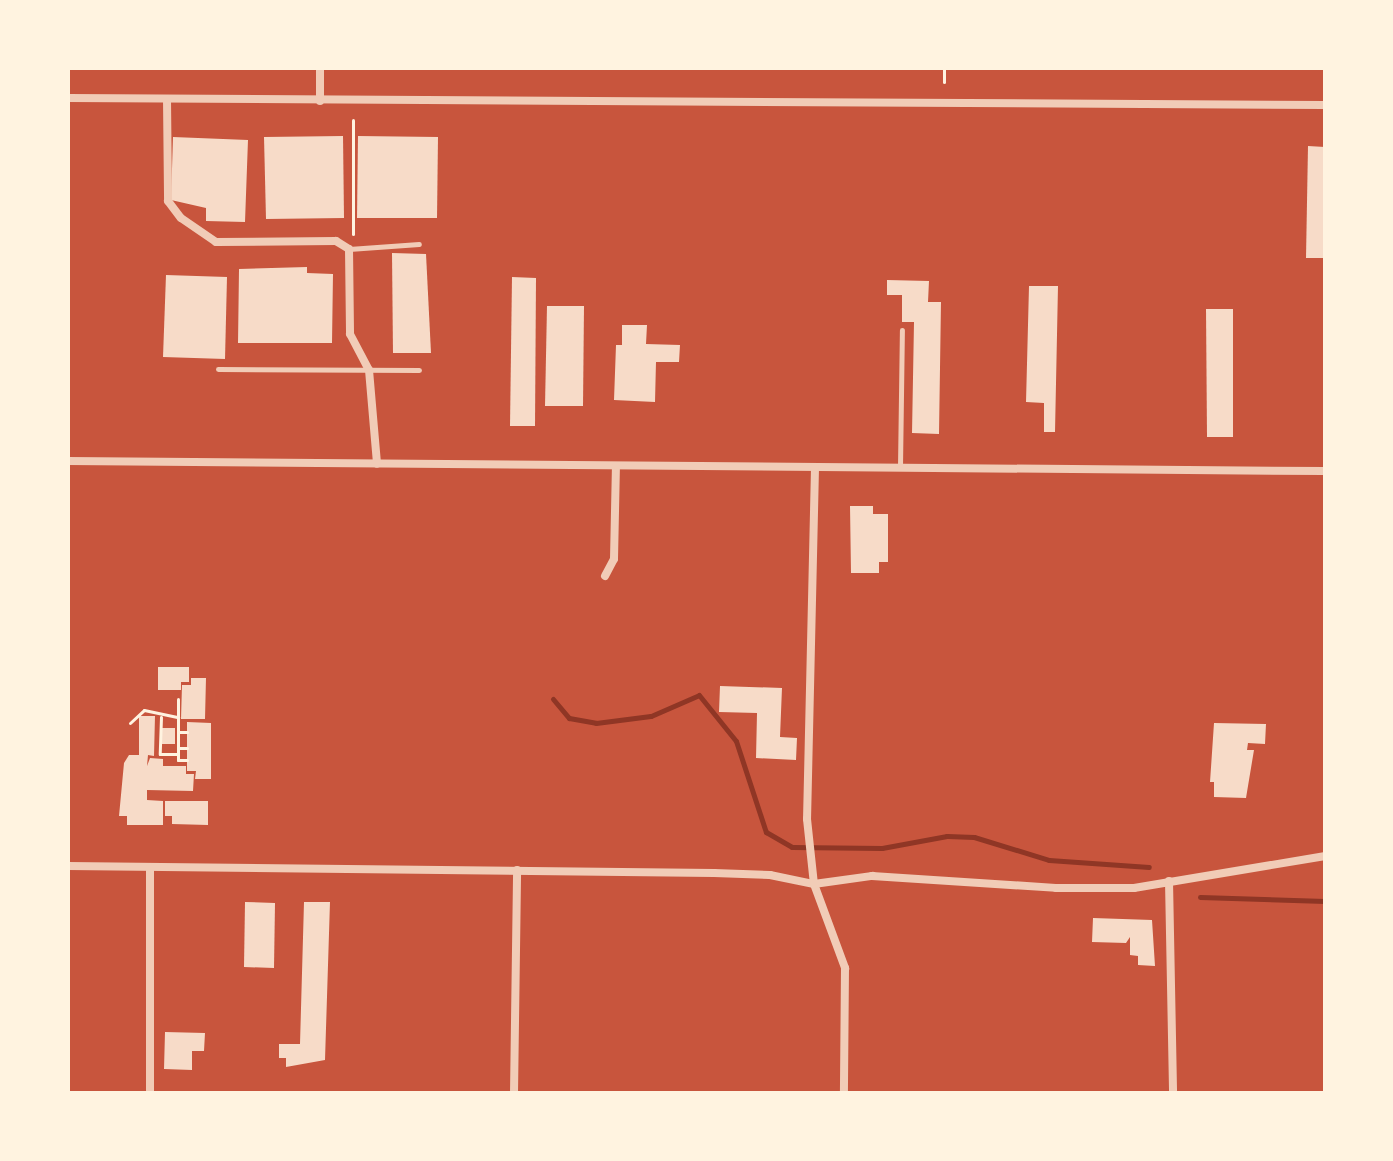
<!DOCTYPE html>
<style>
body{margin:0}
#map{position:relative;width:1393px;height:1161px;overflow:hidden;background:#c8553d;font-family:"Varela Round",sans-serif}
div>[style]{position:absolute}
.stream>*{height:5px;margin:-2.5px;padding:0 2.5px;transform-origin:2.5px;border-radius:2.5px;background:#8f3625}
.building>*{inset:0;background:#f7dbc8}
.path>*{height:3px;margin:-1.5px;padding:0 1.5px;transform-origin:1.5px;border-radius:1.5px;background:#fff3e0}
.service>*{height:5px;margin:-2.5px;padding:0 2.5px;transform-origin:2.5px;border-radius:2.5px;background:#f1ccb7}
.minor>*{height:8px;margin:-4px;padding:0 4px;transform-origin:4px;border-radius:4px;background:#f1ccb7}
span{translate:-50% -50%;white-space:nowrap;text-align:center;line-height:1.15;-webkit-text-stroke:6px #fff3e0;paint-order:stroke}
.frame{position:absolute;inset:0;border:70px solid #fff3e0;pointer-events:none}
</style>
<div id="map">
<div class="stream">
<div style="left:553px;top:699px;width:25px;rotate:50deg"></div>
<div style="left:569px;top:718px;width:27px;rotate:10deg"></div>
<div style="left:596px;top:723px;width:55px;rotate:-7.3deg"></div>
<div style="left:651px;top:716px;width:52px;rotate:-23.6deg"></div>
<div style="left:699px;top:695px;width:59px;rotate:51.2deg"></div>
<div style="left:736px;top:741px;width:96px;rotate:71.8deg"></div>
<div style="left:766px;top:832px;width:30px;rotate:30deg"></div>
<div style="left:792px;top:847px;width:90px;rotate:0.6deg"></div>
<div style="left:882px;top:848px;width:66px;rotate:-10.5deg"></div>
<div style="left:947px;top:836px;width:27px;rotate:2deg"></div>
<div style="left:974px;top:837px;width:78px;rotate:17deg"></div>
<div style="left:1049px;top:860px;width:100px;rotate:4deg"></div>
<div style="left:1200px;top:897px;width:125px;rotate:1.8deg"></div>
</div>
<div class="building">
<div style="clip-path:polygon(343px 136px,344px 218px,266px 219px,264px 137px)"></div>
<div style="clip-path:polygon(358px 136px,438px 137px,437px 218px,357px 218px)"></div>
<div style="clip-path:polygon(173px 137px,248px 140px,245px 222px,206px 221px,206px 208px,171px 200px)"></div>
<div style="clip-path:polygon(1308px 146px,1325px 147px,1325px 258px,1306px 258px)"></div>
<div style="clip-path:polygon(392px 253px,426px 254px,431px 353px,393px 353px)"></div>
<div style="clip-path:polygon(307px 267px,307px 273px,333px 274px,332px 343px,238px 343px,239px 269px)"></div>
<div style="clip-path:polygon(166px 275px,227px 277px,225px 359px,163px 357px)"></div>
<div style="clip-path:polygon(512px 277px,536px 278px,535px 426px,510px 426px)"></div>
<div style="clip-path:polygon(887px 280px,929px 281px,928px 302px,941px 302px,939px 434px,912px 433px,914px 322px,902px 322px,902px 295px,887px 295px)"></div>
<div style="clip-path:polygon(1029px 286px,1058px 286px,1055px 432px,1044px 432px,1044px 403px,1026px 402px)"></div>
<div style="clip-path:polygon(547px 306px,584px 306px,583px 406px,545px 406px)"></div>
<div style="clip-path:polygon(1206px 309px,1233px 309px,1233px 437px,1207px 437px)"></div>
<div style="clip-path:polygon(622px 325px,647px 325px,646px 344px,680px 345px,679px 362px,656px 362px,655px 402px,614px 400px,616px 345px,622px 345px)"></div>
<div style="clip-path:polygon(850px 506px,873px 506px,873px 514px,888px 514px,888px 562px,879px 562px,879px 573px,851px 573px)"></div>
<div style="clip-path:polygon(158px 667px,189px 667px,189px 682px,181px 682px,181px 690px,158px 690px)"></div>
<div style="clip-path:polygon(191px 678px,206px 678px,205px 719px,181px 719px,182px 685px,191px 685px)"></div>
<div style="clip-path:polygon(720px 686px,782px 688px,780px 737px,797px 738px,796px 760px,756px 758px,757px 713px,719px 712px)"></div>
<div style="clip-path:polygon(139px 716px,155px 716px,154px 756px,148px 755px,147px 766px,150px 758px,163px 759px,163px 766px,186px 766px,186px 774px,194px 774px,193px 791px,147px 790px,147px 800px,163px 801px,163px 825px,127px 825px,127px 816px,119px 816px,124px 763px,129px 755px,139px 755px)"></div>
<div style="clip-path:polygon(187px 722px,211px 723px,211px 779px,195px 779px,196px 771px,187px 771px)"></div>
<div style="clip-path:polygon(1214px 723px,1266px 724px,1265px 744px,1248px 743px,1247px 750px,1254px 750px,1246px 798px,1214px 797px,1214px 782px,1210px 782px)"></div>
<div style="clip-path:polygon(162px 728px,175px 728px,175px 744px,162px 744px)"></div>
<div style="clip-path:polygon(165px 801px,208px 801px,208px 825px,172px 824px,172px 816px,165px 816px)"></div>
<div style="clip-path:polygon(245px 902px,275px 903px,274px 968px,244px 967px)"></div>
<div style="clip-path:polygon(304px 902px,330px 902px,325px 1060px,286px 1067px,286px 1058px,279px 1058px,279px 1044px,300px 1044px)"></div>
<div style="clip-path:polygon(1093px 918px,1152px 920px,1155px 966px,1138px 965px,1138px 956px,1130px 955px,1130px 937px,1126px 943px,1092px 942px)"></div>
<div style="clip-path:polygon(165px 1032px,205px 1033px,204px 1051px,192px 1051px,192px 1070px,164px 1069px)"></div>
</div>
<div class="path">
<div style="left:944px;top:82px;width:14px;rotate:-90deg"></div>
<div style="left:353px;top:234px;width:114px;rotate:-90deg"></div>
<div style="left:178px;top:699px;width:61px;rotate:90deg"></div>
<div style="left:178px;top:760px;width:9px"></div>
<div style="left:161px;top:717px;width:37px;rotate:92deg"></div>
<div style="left:160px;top:754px;width:18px"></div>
<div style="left:130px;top:723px;width:19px;rotate:-43deg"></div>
<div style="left:144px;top:710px;width:35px;rotate:12deg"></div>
<div style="left:178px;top:732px;width:9px"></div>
<div style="left:178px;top:748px;width:9px"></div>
</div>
<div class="service">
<div style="left:349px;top:249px;width:70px;rotate:-4.1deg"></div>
<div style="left:218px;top:369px;width:201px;rotate:0.3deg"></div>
<div style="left:900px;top:467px;width:137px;rotate:-89.2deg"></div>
</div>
<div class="minor">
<div style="left:320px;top:68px;width:33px;rotate:90deg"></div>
<div style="left:68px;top:98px;width:1257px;rotate:0.32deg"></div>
<div style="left:167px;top:99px;width:102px;rotate:89.4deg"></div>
<div style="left:168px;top:201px;width:21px;rotate:53deg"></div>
<div style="left:181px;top:218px;width:42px;rotate:34.4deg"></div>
<div style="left:216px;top:242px;width:120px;rotate:-0.5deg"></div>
<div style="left:336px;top:241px;width:15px;rotate:32deg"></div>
<div style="left:349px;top:249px;width:85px;rotate:89.3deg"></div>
<div style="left:350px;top:334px;width:41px;rotate:62.2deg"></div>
<div style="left:369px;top:370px;width:94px;rotate:85.1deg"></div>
<div style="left:68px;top:461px;width:1257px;rotate:0.46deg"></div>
<div style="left:815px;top:468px;width:351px;rotate:91.3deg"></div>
<div style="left:807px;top:819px;width:65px;rotate:83.9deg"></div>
<div style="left:814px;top:884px;width:90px;rotate:69.7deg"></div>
<div style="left:845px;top:968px;width:125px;rotate:90.5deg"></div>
<div style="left:605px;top:576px;width:19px;rotate:-62deg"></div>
<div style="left:614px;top:559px;width:93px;rotate:-88.8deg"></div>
<div style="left:68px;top:866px;width:646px;rotate:0.62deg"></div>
<div style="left:714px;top:873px;width:56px;rotate:2deg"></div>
<div style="left:770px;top:875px;width:45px;rotate:11.6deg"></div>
<div style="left:814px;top:884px;width:59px;rotate:-7.9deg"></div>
<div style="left:872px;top:876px;width:184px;rotate:3.7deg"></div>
<div style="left:1056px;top:888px;width:78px"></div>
<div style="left:1134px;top:888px;width:194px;rotate:-9.5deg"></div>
<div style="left:150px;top:867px;width:226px;rotate:90deg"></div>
<div style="left:1169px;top:881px;width:212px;rotate:88.9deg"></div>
<div style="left:514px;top:1093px;width:223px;rotate:-89.2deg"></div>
</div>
<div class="frame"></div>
</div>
